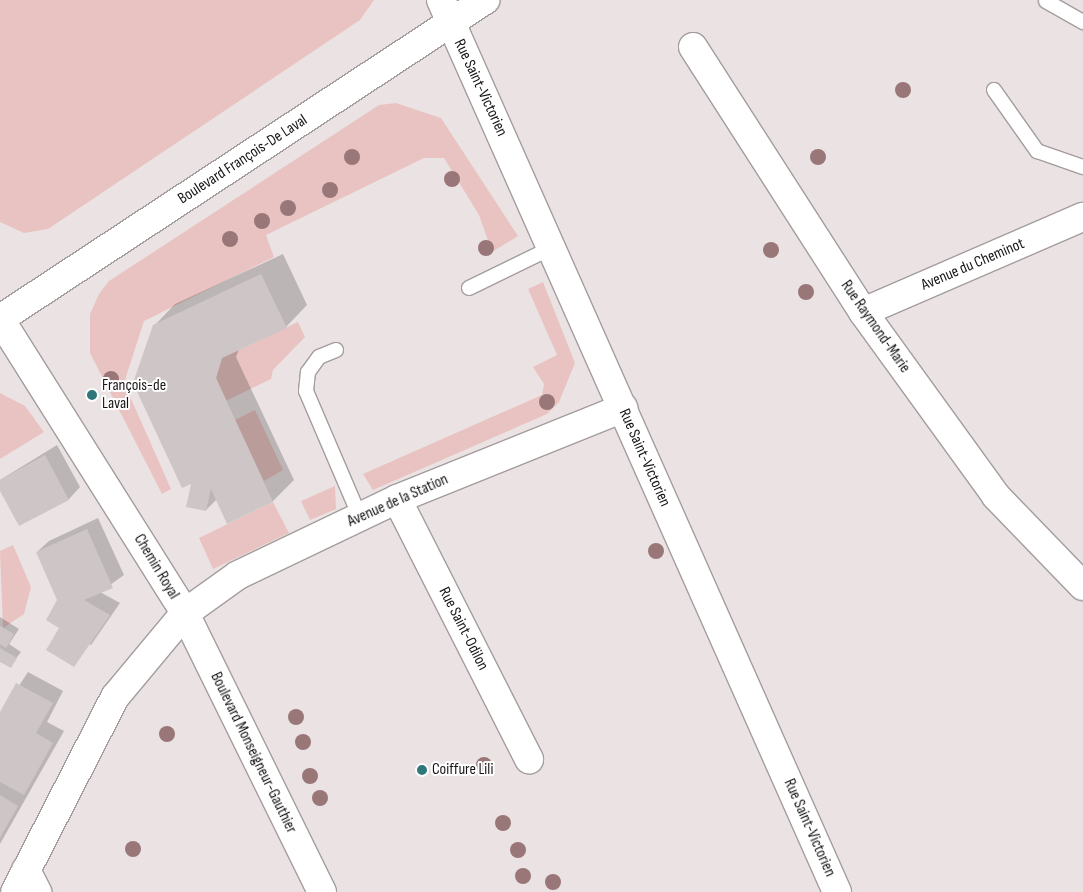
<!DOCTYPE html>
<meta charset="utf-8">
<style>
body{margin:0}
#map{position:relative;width:1083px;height:892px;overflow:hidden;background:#ebe3e3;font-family:"Sofia Sans Condensed",sans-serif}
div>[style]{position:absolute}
.green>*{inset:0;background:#e9c3c1}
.shadow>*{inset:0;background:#0003}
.building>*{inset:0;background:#cec6c6}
.roads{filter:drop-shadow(1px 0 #a49d9d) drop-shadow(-1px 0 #a49d9d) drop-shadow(0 1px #a49d9d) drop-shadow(0 -1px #a49d9d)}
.service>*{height:14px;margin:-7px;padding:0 7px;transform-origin:7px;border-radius:7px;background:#fff}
.minor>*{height:28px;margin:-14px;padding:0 14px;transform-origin:14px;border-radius:14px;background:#fff}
.tertiary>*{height:28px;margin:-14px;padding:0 14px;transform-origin:14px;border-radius:14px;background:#fff}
.secondary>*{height:28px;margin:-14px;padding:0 14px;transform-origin:14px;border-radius:14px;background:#fff}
.trees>*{width:16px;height:16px;margin:-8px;border-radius:50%;background:#997677}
.dots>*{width:14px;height:14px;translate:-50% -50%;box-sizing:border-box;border:2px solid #fff;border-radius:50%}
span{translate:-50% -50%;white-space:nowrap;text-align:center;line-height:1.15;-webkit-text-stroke:4px #fff;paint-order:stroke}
.street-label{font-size:16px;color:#181515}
.poi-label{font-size:16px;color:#181515}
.left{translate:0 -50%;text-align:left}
</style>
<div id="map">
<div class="green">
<div style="clip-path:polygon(0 0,374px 0,360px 20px,48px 229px,24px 233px,0 222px)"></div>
<div style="clip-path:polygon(396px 103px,441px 118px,518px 236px,492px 252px,479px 215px,444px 158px,424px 158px,266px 235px,274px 257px,144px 321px,124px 383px,171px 489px,162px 494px,90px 353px,90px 314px,99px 294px,109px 281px,379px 105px)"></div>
<div style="clip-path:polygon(543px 282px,575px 363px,559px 402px,547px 414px,373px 490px,363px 474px,542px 395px,544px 384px,533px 367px,557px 355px,528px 289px)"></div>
<div style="clip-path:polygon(298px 322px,305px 337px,273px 370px,271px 379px,226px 401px,216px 378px,222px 358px)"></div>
<div style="clip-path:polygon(0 393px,25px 406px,44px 432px,0 459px)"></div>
<div style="clip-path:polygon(255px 410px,283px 470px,264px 481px,235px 420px)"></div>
<div style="clip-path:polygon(335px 486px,336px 509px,310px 520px,301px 501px)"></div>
<div style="clip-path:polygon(273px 502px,289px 533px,213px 569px,199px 538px)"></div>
<div style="clip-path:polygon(13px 545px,31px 587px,24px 614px,3px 628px,0 551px)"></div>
</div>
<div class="shadow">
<div style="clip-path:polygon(283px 254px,307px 305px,286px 327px,239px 349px,236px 357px,294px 480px,273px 501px,217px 499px,206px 510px,193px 481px,154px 326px,175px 304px)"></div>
<div style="clip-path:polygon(57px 445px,80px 487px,69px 499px,20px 525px,0 480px)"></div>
<div style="clip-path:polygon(98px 518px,124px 575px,100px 592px,120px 603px,91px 645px,60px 629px,59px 600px,37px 552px,49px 541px)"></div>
<div style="clip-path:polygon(0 617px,19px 629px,9px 644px,21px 652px,10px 666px,0 660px)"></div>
<div style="clip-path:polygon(28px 672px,63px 691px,47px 722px,64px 731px,0 844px,0 715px)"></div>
</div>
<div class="building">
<div style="clip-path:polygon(261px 274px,287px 328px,222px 358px,216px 378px,273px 502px,227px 524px,211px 489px,206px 511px,186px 507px,191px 484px,182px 488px,133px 383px,153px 325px)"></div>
<div style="clip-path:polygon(45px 455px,69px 500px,19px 526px,0 491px,0 480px)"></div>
<div style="clip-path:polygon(87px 529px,113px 588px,84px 600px,110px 615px,74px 667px,46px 650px,59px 628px,46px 620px,57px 600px,36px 552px)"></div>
<div style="clip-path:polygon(0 626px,14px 634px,6px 648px,0 644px)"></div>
<div style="clip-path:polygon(0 648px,17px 658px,11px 668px,0 662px)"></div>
<div style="clip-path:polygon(16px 683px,53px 703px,36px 733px,53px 743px,24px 795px,0 782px,0 712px)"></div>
<div style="clip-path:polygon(0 795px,18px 806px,0 838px)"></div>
</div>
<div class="roads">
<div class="service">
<div style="left:1046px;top:1px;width:43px;rotate:29.6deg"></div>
<div style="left:994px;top:90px;width:75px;rotate:54.8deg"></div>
<div style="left:1037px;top:151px;width:49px;rotate:19.2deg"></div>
<div style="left:469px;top:288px;width:93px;rotate:-26deg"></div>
<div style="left:336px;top:350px;width:18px;rotate:158deg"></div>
<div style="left:319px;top:357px;width:19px;rotate:126deg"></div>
<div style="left:308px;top:372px;width:19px;rotate:96deg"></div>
<div style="left:306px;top:391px;width:137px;rotate:66.8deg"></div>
</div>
<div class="minor">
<div style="left:441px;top:0;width:976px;rotate:66.06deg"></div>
<div style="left:693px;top:47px;width:315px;rotate:57.3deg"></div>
<div style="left:863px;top:312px;width:227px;rotate:54.1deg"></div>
<div style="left:996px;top:496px;width:125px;rotate:46deg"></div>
<div style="left:863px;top:312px;width:240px;rotate:-23.4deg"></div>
<div style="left:397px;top:499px;width:292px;rotate:63.1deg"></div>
<div style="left:26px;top:870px;width:25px;rotate:63deg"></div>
<div style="left:322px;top:892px;width:311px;rotate:-116.2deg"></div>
<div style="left:185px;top:613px;width:65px;rotate:-35.6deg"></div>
<div style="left:238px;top:575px;width:176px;rotate:-25.5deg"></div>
<div style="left:397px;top:499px;width:244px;rotate:-21.9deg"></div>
</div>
<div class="tertiary">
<div style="left:0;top:319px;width:347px;rotate:57.8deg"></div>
<div style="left:185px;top:613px;width:109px;rotate:129.8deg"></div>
<div style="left:115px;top:697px;width:219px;rotate:117.1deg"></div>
</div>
<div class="secondary">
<div style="left:0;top:319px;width:581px;rotate:-33.33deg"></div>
</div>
</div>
<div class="trees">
<div style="left:903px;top:90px"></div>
<div style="left:352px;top:157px"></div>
<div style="left:818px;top:157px"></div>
<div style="left:452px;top:179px"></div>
<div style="left:330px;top:190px"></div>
<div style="left:288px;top:208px"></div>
<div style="left:262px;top:221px"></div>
<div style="left:230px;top:239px"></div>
<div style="left:486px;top:248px"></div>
<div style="left:771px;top:250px"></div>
<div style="left:806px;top:292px"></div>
<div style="left:111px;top:379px"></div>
<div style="left:547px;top:402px"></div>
<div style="left:656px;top:551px"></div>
<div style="left:296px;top:717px"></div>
<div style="left:167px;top:734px"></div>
<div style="left:303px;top:742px"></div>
<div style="left:484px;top:765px"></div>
<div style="left:310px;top:776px"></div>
<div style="left:320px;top:798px"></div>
<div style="left:503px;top:823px"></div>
<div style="left:133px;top:849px"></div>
<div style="left:518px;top:850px"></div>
<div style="left:523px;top:876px"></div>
<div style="left:553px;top:882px"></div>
</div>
<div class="dots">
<div style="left:92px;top:395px;background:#2e787c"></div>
<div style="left:422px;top:770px;background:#2e787c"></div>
</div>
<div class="street-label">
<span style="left:480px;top:88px;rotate:65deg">Rue Saint-Victorien</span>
<span style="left:243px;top:160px;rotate:-33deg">Boulevard François-De Laval</span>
<span style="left:973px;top:265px;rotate:-23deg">Avenue du Cheminot</span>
<span style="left:875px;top:327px;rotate:55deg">Rue Raymond-Marie</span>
<span style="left:644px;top:458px;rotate:66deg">Rue Saint-Victorien</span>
<span style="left:398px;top:501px;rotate:-24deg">Avenue de la Station</span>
<span style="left:156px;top:567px;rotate:59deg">Chemin Royal</span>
<span style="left:463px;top:629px;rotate:63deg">Rue Saint-Odilon</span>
<span style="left:253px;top:753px;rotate:64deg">Boulevard Monseigneur-Gauthier</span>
<span style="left:809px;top:828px;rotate:66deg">Rue Saint-Victorien</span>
</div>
<div class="poi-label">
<span class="left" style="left:102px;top:395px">François-de<br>Laval</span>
<span class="left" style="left:432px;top:770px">Coiffure Lili</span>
</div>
</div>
